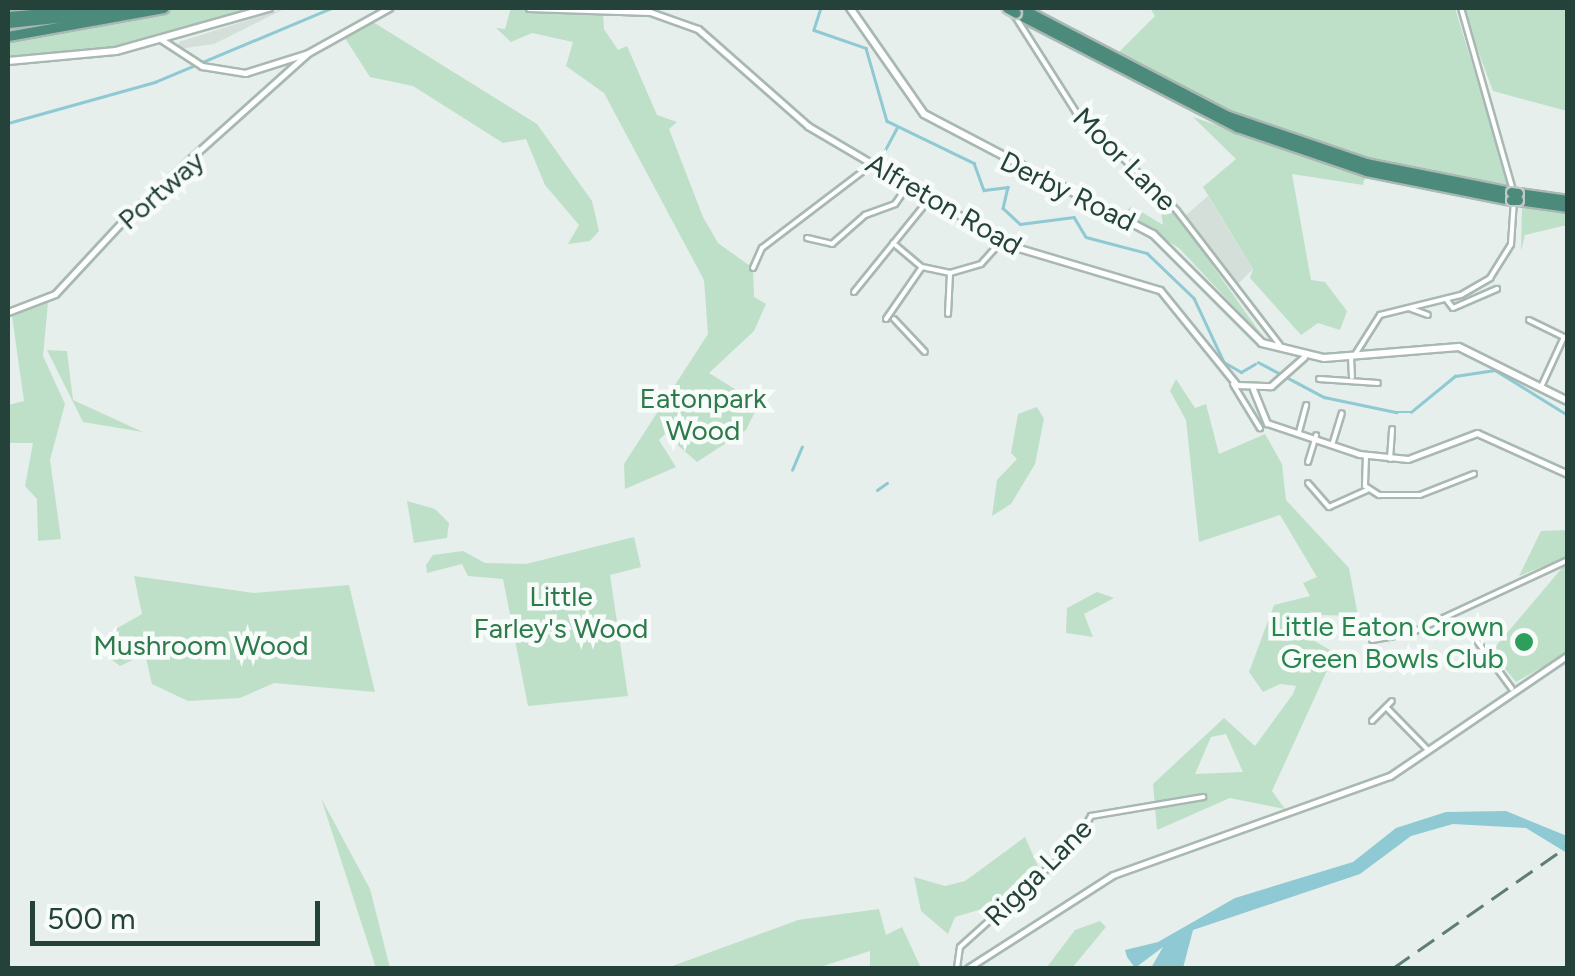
<!DOCTYPE html>
<style>
body{margin:0}
#map{position:relative;width:1575px;height:976px;overflow:hidden;background:#e6efeb;font-family:Figtree,sans-serif}
div>[style]{position:absolute}
.built>*{inset:0;background:#d4dfda}
.green>*{inset:0;background:#bfe0c8}
.water>*{inset:0;background:#8ec9d4}
.stream>*{height:2.5px;margin:-1.25px;padding:0 1.25px;transform-origin:1.25px;border-radius:1.25px;background:#8ec9d4}
.roads{filter:drop-shadow(2px 0 #a8b8b2) drop-shadow(-2px 0 #a8b8b2) drop-shadow(0 2px #a8b8b2) drop-shadow(0 -2px #a8b8b2)}
.minor>*{height:4px;margin:-2px;padding:0 2px;transform-origin:2px;border-radius:2px;background:#fff}
.tertiary>*{height:5px;margin:-2.5px;padding:0 2.5px;transform-origin:2.5px;border-radius:2.5px;background:#fff}
.secondary>*{height:6px;margin:-3px;padding:0 3px;transform-origin:3px;border-radius:3px;background:#fff}
.trunk>*{height:9px;margin:-4.5px;padding:0 4.5px;transform-origin:4.5px;border-radius:4.5px;background:#4c8a7c}
.rail>*{height:2.5px;margin-top:-1.25px;transform-origin:0;background:repeating-linear-gradient(90deg,#5f7d75 0 20px,transparent 0 30px)}
.bridges{filter:drop-shadow(2px 0 #c2cac8) drop-shadow(-2px 0 #c2cac8) drop-shadow(0 2px #c2cac8) drop-shadow(0 -2px #c2cac8)}
.trunk-bridge>*{height:9px;margin:-4.5px;padding:0 4.5px;transform-origin:4.5px;border-radius:4.5px;background:#4c8a7c}
.dots>*{width:28px;height:28px;translate:-50% -50%;box-sizing:border-box;border:5px solid #f7fbf9;border-radius:50%}
span{translate:-50% -50%;white-space:nowrap;text-align:center;line-height:1.15;-webkit-text-stroke:9px #f7fbf9;paint-order:stroke}
.street-label{font-size:28px;color:#24423a}
.park-label{font-size:28px;color:#2d7a4b}
.leisure-label{font-size:28px;color:#27864d}
.right{translate:-100% -50%;text-align:right}
.frame{position:absolute;inset:0;border:10px solid #24423a;pointer-events:none}
.scale{position:absolute;left:30px;top:901px;width:290px;height:45px;box-sizing:border-box;border:5px solid #24423a;border-top:0;padding-left:12px;font-size:30px;line-height:35px;white-space:nowrap;color:#24423a;-webkit-text-stroke:8px #f7fbf9;paint-order:stroke}
</style>
<div id="map">
<div class="built">
<div style="clip-path:polygon(286px 8px,214px 44px,178px 49px,179px 42px)"></div>
<div style="clip-path:polygon(1208px 196px,1253px 269px,1233px 289px,1185px 216px)"></div>
</div>
<div class="green">
<div style="clip-path:polygon(177px 8px,260px 8px,109px 49px,8px 57px,8px 39px)"></div>
<div style="clip-path:polygon(511px 8px,603px 12px,604px 29px,618px 50px,627px 46px,657px 115px,677px 122px,669px 129px,703px 217px,718px 243px,753px 268px,754px 297px,766px 304px,754px 331px,709px 373px,759px 404px,746px 430px,697px 462px,665px 434px,659px 440px,676px 467px,625px 489px,624px 464px,708px 334px,704px 280px,604px 93px,566px 66px,573px 42px,532px 33px,511px 42px,496px 28px,505px 29px)"></div>
<div style="clip-path:polygon(1150px 8px,1455px 8px,1509px 185px,1383px 162px,1285px 131px,1213px 104px,1047px 18px,1119px 52px,1155px 16px)"></div>
<div style="clip-path:polygon(1462px 8px,1567px 8px,1567px 111px,1493px 91px)"></div>
<div style="clip-path:polygon(373px 22px,537px 124px,592px 201px,599px 231px,590px 241px,568px 244px,579px 225px,545px 185px,526px 139px,503px 143px,413px 86px,370px 77px,343px 35px)"></div>
<div style="clip-path:polygon(1193px 117px,1365px 177px,1363px 185px,1292px 174px,1311px 280px,1325px 282px,1347px 311px,1340px 330px,1318px 323px,1301px 335px,1250px 278px,1253px 269px,1203px 187px,1236px 159px)"></div>
<div style="clip-path:polygon(1160px 204px,1178px 217px,1266px 341px,1180px 249px,1125px 212px,1132px 206px,1163px 225px)"></div>
<div style="clip-path:polygon(1522px 206px,1567px 211px,1567px 225px,1525px 235px,1521px 251px)"></div>
<div style="clip-path:polygon(48px 303px,43px 356px,65px 404px,50px 460px,61px 539px,38px 541px,37px 499px,25px 486px,33px 443px,8px 443px,8px 405px,24px 401px,12px 316px)"></div>
<div style="clip-path:polygon(47px 350px,67px 351px,73px 400px,143px 432px,83px 422px)"></div>
<div style="clip-path:polygon(evenodd,1176px 379px,1195px 408px,1206px 404px,1219px 454px,1265px 434px,1282px 464px,1286px 500px,1349px 568px,1358px 616px,1321px 615px,1313px 640px,1335px 653px,1272px 791px,1285px 809px,1230px 798px,1157px 830px,1153px 784px,1224px 718px,1255px 746px,1293px 694px,1296px 686px,1280px 684px,1263px 692px,1249px 672px,1274px 605px,1310px 596px,1303px 583px,1317px 577px,1280px 515px,1199px 542px,1186px 420px,1170px 391px,1176px 379px,1226px 734px,1243px 772px,1195px 774px,1211px 737px,1226px 734px)"></div>
<div style="clip-path:polygon(1037px 407px,1044px 419px,1035px 464px,1011px 504px,992px 516px,997px 480px,1017px 459px,1011px 453px,1018px 414px)"></div>
<div style="clip-path:polygon(407px 501px,435px 509px,449px 523px,447px 538px,414px 543px)"></div>
<div style="clip-path:polygon(1567px 530px,1567px 557px,1519px 576px,1541px 531px)"></div>
<div style="clip-path:polygon(634px 537px,641px 567px,610px 575px,628px 696px,528px 706px,503px 579px,468px 576px,462px 564px,427px 573px,426px 565px,433px 555px,463px 551px,485px 563px,526px 564px)"></div>
<div style="clip-path:polygon(1567px 562px,1567px 653px,1516px 682px,1491px 652px)"></div>
<div style="clip-path:polygon(134px 576px,254px 593px,349px 585px,375px 692px,274px 683px,240px 698px,188px 701px,152px 684px,145px 654px,120px 666px,111px 659px,107px 634px,142px 614px)"></div>
<div style="clip-path:polygon(1097px 592px,1114px 598px,1084px 614px,1093px 637px,1066px 633px,1067px 608px)"></div>
<div style="clip-path:polygon(321px 798px,370px 889px,390px 968px,376px 968px)"></div>
<div style="clip-path:polygon(1025px 837px,1041px 873px,1012px 900px,955px 917px,948px 934px,921px 911px,914px 877px,945px 886px,965px 881px)"></div>
<div style="clip-path:polygon(879px 909px,886px 935px,902px 927px,921px 968px,870px 968px,870px 951px,817px 968px,667px 968px,798px 920px)"></div>
<div style="clip-path:polygon(1100px 921px,1106px 927px,1072px 968px,1047px 967px,1075px 930px)"></div>
</div>
<div class="water">
<div style="clip-path:polygon(1506px 811px,1567px 836px,1567px 853px,1526px 828px,1453px 824px,1411px 836px,1360px 874px,1193px 930px,1183px 968px,1151px 968px,1163px 947px,1135px 968px,1127px 957px,1125px 950px,1158px 942px,1235px 898px,1353px 862px,1396px 828px,1446px 812px)"></div>
</div>
<div class="stream">
<div style="left:821px;top:8px;width:23px;rotate:108deg"></div>
<div style="left:814px;top:30px;width:55px;rotate:19.1deg"></div>
<div style="left:866px;top:48px;width:76px;rotate:74deg"></div>
<div style="left:887px;top:121px;width:97px;rotate:25.8deg"></div>
<div style="left:974px;top:163px;width:29px;rotate:70deg"></div>
<div style="left:984px;top:190px;width:24px;rotate:-7deg"></div>
<div style="left:1008px;top:187px;width:22px;rotate:103deg"></div>
<div style="left:1003px;top:208px;width:23px;rotate:43deg"></div>
<div style="left:1020px;top:224px;width:54px;rotate:-7.4deg"></div>
<div style="left:1074px;top:217px;width:23px;rotate:59deg"></div>
<div style="left:1086px;top:237px;width:63px;rotate:14.7deg"></div>
<div style="left:1147px;top:253px;width:65px;rotate:43.8deg"></div>
<div style="left:1194px;top:298px;width:71px;rotate:64.9deg"></div>
<div style="left:1224px;top:362px;width:20px;rotate:30deg"></div>
<div style="left:1241px;top:372px;width:16px;rotate:-30deg"></div>
<div style="left:8px;top:123px;width:153px;rotate:-15.6deg"></div>
<div style="left:155px;top:82px;width:191px;rotate:-22.8deg"></div>
<div style="left:885px;top:150px;width:24px;rotate:-62deg"></div>
<div style="left:1258px;top:362px;width:75px;rotate:27.9deg"></div>
<div style="left:1324px;top:397px;width:74px;rotate:11.8deg"></div>
<div style="left:1396px;top:412px;width:15px"></div>
<div style="left:1411px;top:412px;width:57px;rotate:-39.3deg"></div>
<div style="left:1455px;top:376px;width:40px;rotate:-8.5deg"></div>
<div style="left:1495px;top:370px;width:86px;rotate:31.7deg"></div>
<div style="left:792px;top:470px;width:25px;rotate:-67deg"></div>
<div style="left:877px;top:490px;width:12px;rotate:-35deg"></div>
</div>
<div class="roads">
<div class="minor">
<div style="left:1461px;top:8px;width:190px;rotate:74.1deg"></div>
<div style="left:1015px;top:16px;width:114px;rotate:57.6deg"></div>
<div style="left:1076px;top:112px;width:141px;rotate:44.4deg"></div>
<div style="left:1177px;top:211px;width:169px;rotate:52.5deg"></div>
<div style="left:807px;top:238px;width:26px;rotate:13deg"></div>
<div style="left:832px;top:244px;width:44px;rotate:-41.3deg"></div>
<div style="left:865px;top:215px;width:32px;rotate:-20deg"></div>
<div style="left:895px;top:204px;width:24px;rotate:-55deg"></div>
<div style="left:893px;top:243px;width:38px;rotate:40deg"></div>
<div style="left:922px;top:267px;width:29px;rotate:12deg"></div>
<div style="left:950px;top:273px;width:32px;rotate:-16deg"></div>
<div style="left:981px;top:264px;width:31px;rotate:-48deg"></div>
<div style="left:753px;top:268px;width:22px;rotate:-66deg"></div>
<div style="left:762px;top:248px;width:137px;rotate:-37.3deg"></div>
<div style="left:854px;top:292px;width:122px;rotate:-51deg"></div>
<div style="left:1446px;top:299px;width:11px;rotate:52deg"></div>
<div style="left:1453px;top:308px;width:48px;rotate:-23.4deg"></div>
<div style="left:1409px;top:308px;width:20px;rotate:20deg"></div>
<div style="left:948px;top:314px;width:41px;rotate:-87.2deg"></div>
<div style="left:886px;top:319px;width:63px;rotate:-55.3deg"></div>
<div style="left:894px;top:319px;width:45px;rotate:46.8deg"></div>
<div style="left:1529px;top:320px;width:43px;rotate:26deg"></div>
<div style="left:1356px;top:353px;width:45px;rotate:-57.7deg"></div>
<div style="left:1380px;top:315px;width:83px;rotate:-13.9deg"></div>
<div style="left:1461px;top:295px;width:34px;rotate:-30deg"></div>
<div style="left:1490px;top:278px;width:40px;rotate:-58deg"></div>
<div style="left:1511px;top:244px;width:44px;rotate:-86.1deg"></div>
<div style="left:1351px;top:358px;width:19px;rotate:87deg"></div>
<div style="left:1319px;top:379px;width:59px;rotate:3.9deg"></div>
<div style="left:1233px;top:384px;width:52px;rotate:58.5deg"></div>
<div style="left:1541px;top:387px;width:55px;rotate:-65.3deg"></div>
<div style="left:1299px;top:432px;width:28px;rotate:-75deg"></div>
<div style="left:1333px;top:442px;width:30px;rotate:-73deg"></div>
<div style="left:1366px;top:456px;width:30px;rotate:92deg"></div>
<div style="left:1365px;top:486px;width:17px;rotate:33deg"></div>
<div style="left:1379px;top:495px;width:41px"></div>
<div style="left:1420px;top:495px;width:58px;rotate:-21.3deg"></div>
<div style="left:1390px;top:459px;width:30px;rotate:-86deg"></div>
<div style="left:1308px;top:462px;width:28px;rotate:-73deg"></div>
<div style="left:1308px;top:483px;width:32px;rotate:49deg"></div>
<div style="left:1329px;top:507px;width:42px;rotate:-24.1deg"></div>
<div style="left:1372px;top:640px;width:40px;rotate:-10deg"></div>
<div style="left:1411px;top:633px;width:173px;rotate:-24.9deg"></div>
<div style="left:1477px;top:641px;width:59px;rotate:53.9deg"></div>
<div style="left:1386px;top:707px;width:60px;rotate:45.7deg"></div>
<div style="left:1372px;top:721px;width:28px;rotate:-45deg"></div>
<div style="left:957px;top:968px;width:21px;rotate:-82deg"></div>
<div style="left:960px;top:947px;width:156px;rotate:-41.9deg"></div>
<div style="left:1076px;top:843px;width:31px;rotate:-61deg"></div>
<div style="left:1091px;top:816px;width:114px;rotate:-9.6deg"></div>
</div>
<div class="tertiary">
<div style="left:529px;top:8px;width:121px;rotate:1.9deg"></div>
<div style="left:650px;top:12px;width:51px;rotate:19.5deg"></div>
<div style="left:698px;top:29px;width:147px;rotate:41.4deg"></div>
<div style="left:808px;top:126px;width:237px;rotate:30.5deg"></div>
<div style="left:1012px;top:246px;width:154px;rotate:16.6deg"></div>
<div style="left:1160px;top:290px;width:122px;rotate:51deg"></div>
<div style="left:1237px;top:385px;width:34px;rotate:2deg"></div>
<div style="left:1271px;top:386px;width:44px;rotate:-41.3deg"></div>
<div style="left:162px;top:40px;width:48px;rotate:33deg"></div>
<div style="left:202px;top:66px;width:44px;rotate:9.2deg"></div>
<div style="left:245px;top:73px;width:66px;rotate:-17.6deg"></div>
<div style="left:308px;top:53px;width:93px;rotate:-29.1deg"></div>
<div style="left:8px;top:312px;width:50px;rotate:-21deg"></div>
<div style="left:55px;top:294px;width:115px;rotate:-47.1deg"></div>
<div style="left:133px;top:210px;width:235px;rotate:-41.9deg"></div>
<div style="left:1253px;top:389px;width:37px;rotate:68deg"></div>
<div style="left:1267px;top:423px;width:97px;rotate:18.6deg"></div>
<div style="left:1359px;top:454px;width:49px;rotate:5.8deg"></div>
<div style="left:1408px;top:459px;width:74px;rotate:-20.6deg"></div>
<div style="left:1477px;top:433px;width:100px;rotate:24.3deg"></div>
<div style="left:968px;top:968px;width:172px;rotate:-32.7deg"></div>
<div style="left:1113px;top:875px;width:294px;rotate:-19.7deg"></div>
<div style="left:1390px;top:776px;width:215px;rotate:-34.2deg"></div>
</div>
<div class="secondary">
<div style="left:850px;top:8px;width:129px;rotate:55.1deg"></div>
<div style="left:924px;top:114px;width:259px;rotate:27.7deg"></div>
<div style="left:1153px;top:234px;width:154px;rotate:45deg"></div>
<div style="left:1262px;top:343px;width:64px;rotate:13.6deg"></div>
<div style="left:1324px;top:358px;width:135px;rotate:-4.7deg"></div>
<div style="left:1459px;top:347px;width:122px;rotate:26.4deg"></div>
<div style="left:8px;top:61px;width:108px;rotate:-5.3deg"></div>
<div style="left:116px;top:51px;width:159px;rotate:-15.7deg"></div>
</div>
<div class="trunk">
<div style="left:1021px;top:8px;width:233px;rotate:27.6deg"></div>
<div style="left:1228px;top:116px;width:146px;rotate:18.8deg"></div>
<div style="left:1366px;top:163px;width:148px;rotate:11.3deg"></div>
<div style="left:1016px;top:13px;width:249px;rotate:27.3deg"></div>
<div style="left:1237px;top:127px;width:136px;rotate:18.8deg"></div>
<div style="left:1366px;top:171px;width:148px;rotate:11.3deg"></div>
<div style="left:8px;top:16px;width:96px;rotate:-4.8deg"></div>
<div style="left:8px;top:23px;width:118px;rotate:-5.9deg"></div>
<div style="left:8px;top:36px;width:158px;rotate:-10.2deg"></div>
<div style="left:1518px;top:193px;width:50px;rotate:8deg"></div>
<div style="left:1518px;top:200px;width:50px;rotate:8deg"></div>
</div>
</div>
<div class="rail">
<div style="left:1393px;top:968px;width:213px;rotate:-34.9deg"></div>
</div>
<div class="bridges">
<div class="trunk-bridge">
<div style="left:1007px;top:8px;width:10px;rotate:29deg"></div>
<div style="left:1511px;top:192px;width:7px;rotate:8deg"></div>
<div style="left:1511px;top:200px;width:7px"></div>
</div>
</div>
<div class="dots">
<div style="left:1524px;top:642px;background:#2e9e5b"></div>
</div>
<div class="street-label">
<span style="left:1125px;top:159px;rotate:45deg">Moor Lane</span>
<span style="left:161px;top:190px;rotate:-41deg">Portway</span>
<span style="left:1068px;top:191px;rotate:26deg">Derby Road</span>
<span style="left:944px;top:204px;rotate:30deg">Alfreton Road</span>
<span style="left:1038px;top:872px;rotate:-45deg">Rigga Lane</span>
</div>
<div class="park-label">
<span style="left:703px;top:414px">Eatonpark<br>Wood</span>
<span style="left:561px;top:612px">Little<br>Farley's Wood</span>
<span style="left:201px;top:645px">Mushroom Wood</span>
</div>
<div class="leisure-label">
<span class="right" style="left:1504px;top:642px">Little Eaton Crown<br>Green Bowls Club</span>
</div>
<div class="frame"></div>
<div class="scale">500 m</div>
</div>
